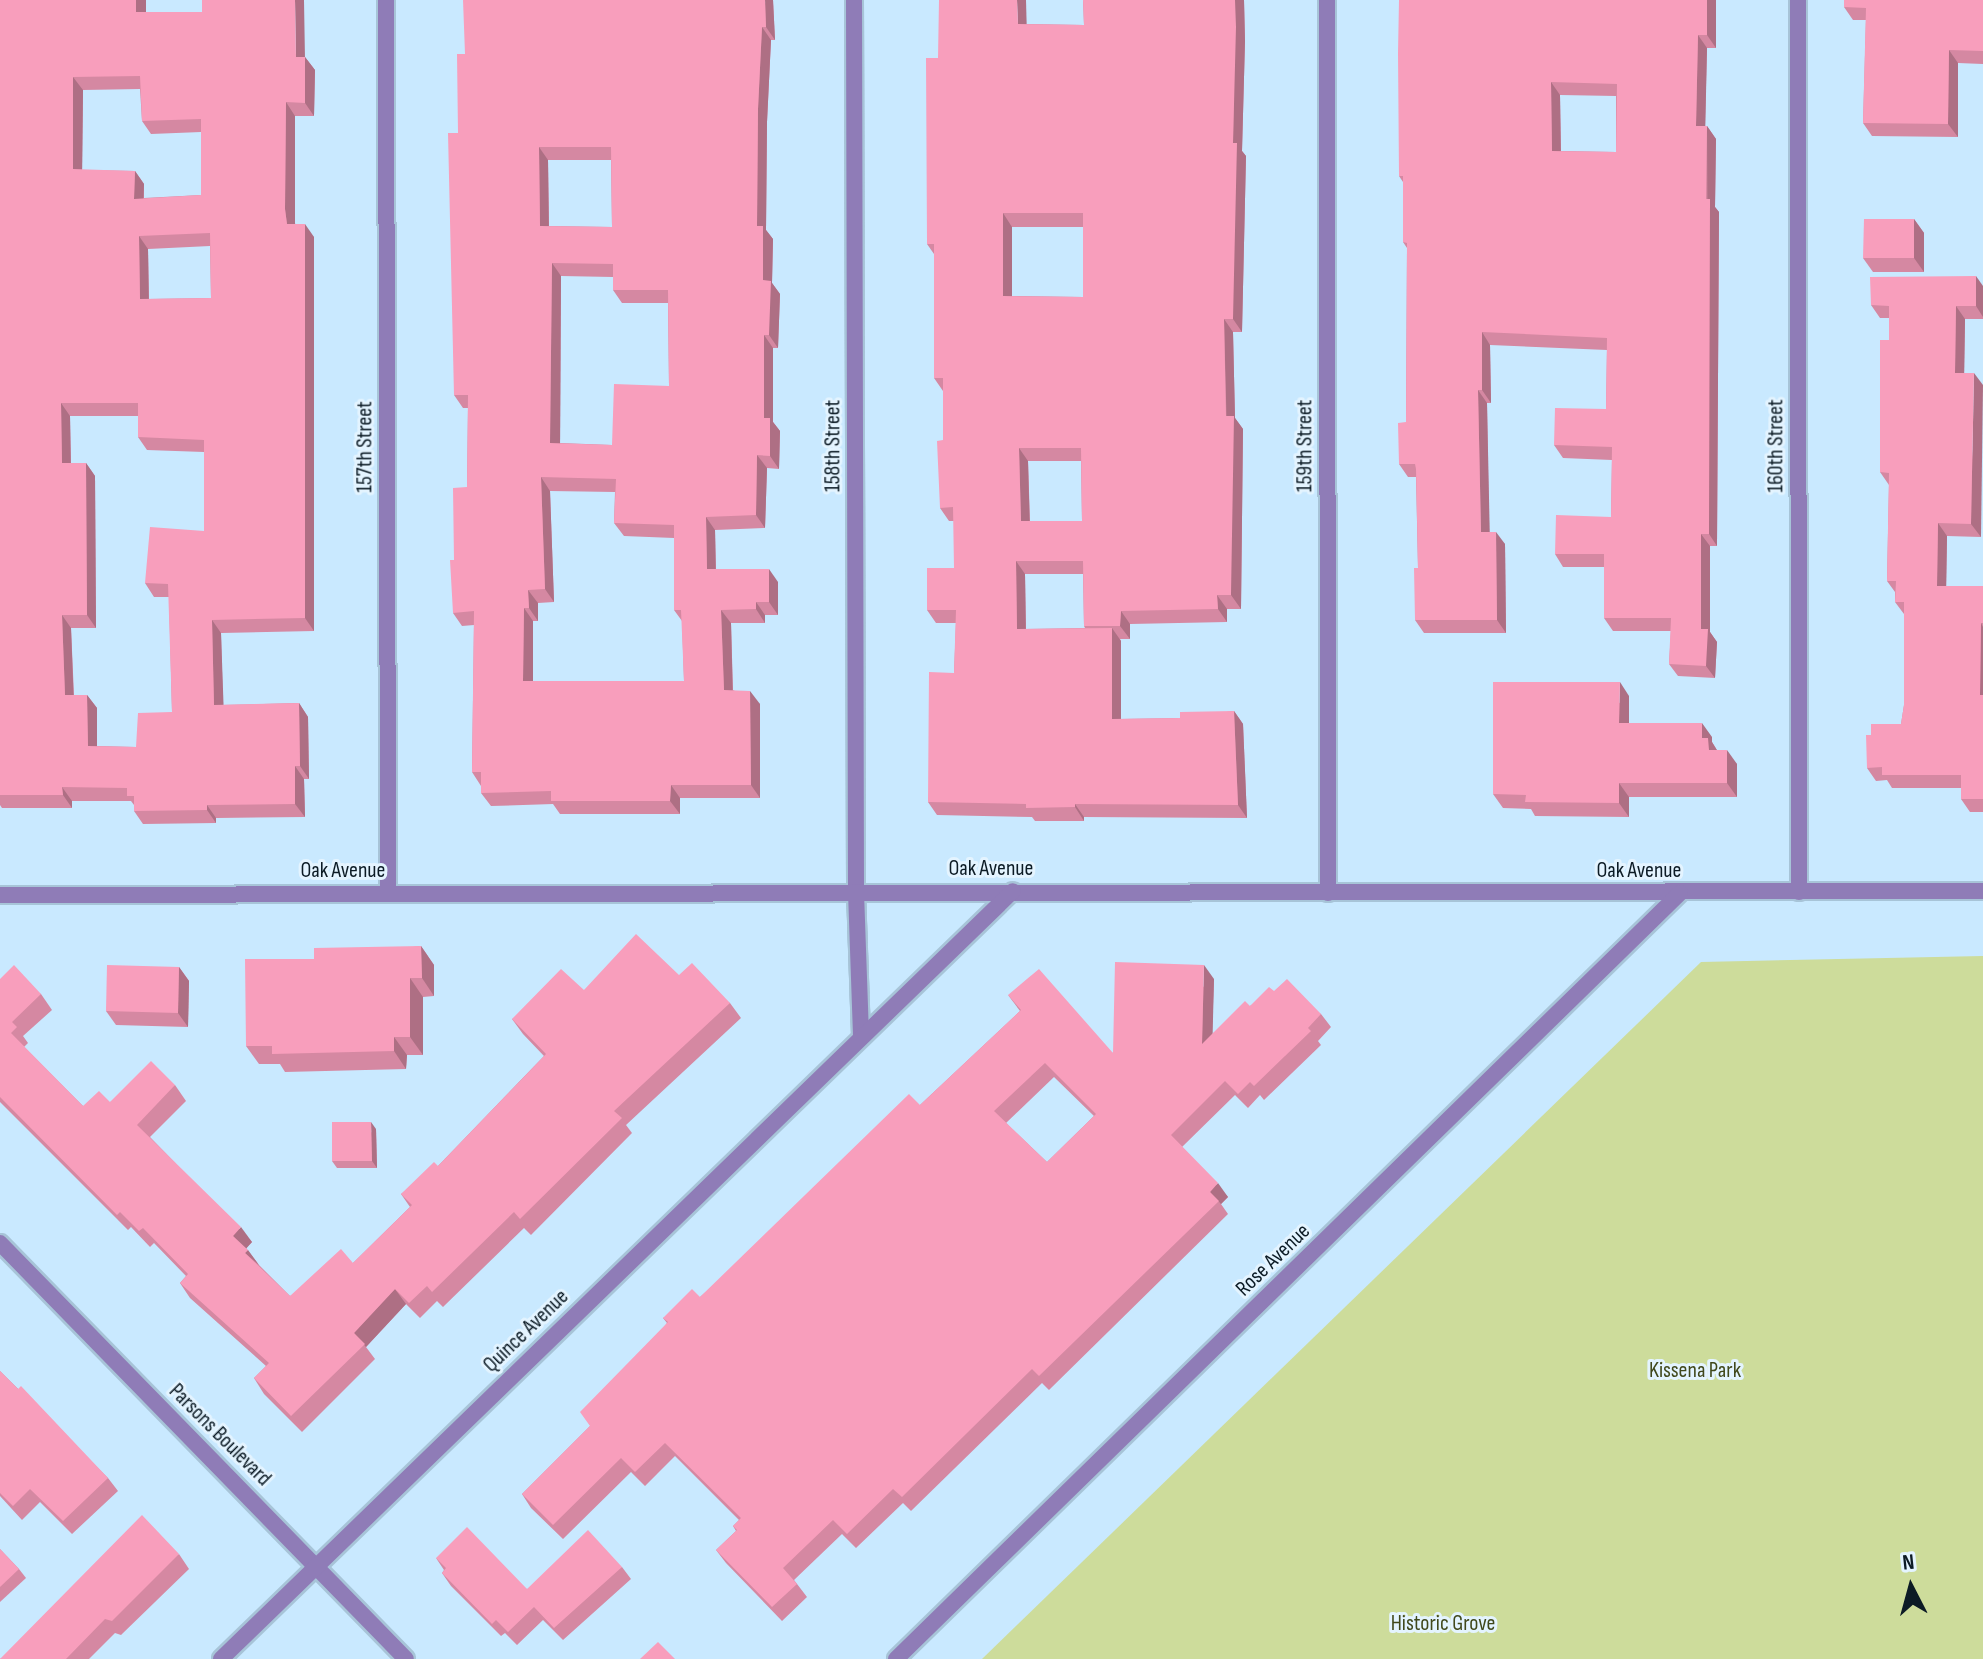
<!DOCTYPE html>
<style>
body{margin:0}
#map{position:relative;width:1983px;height:1659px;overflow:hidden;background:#c9e9ff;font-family:"Sofia Sans Condensed",sans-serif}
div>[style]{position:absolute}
.green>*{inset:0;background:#cddc9b}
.roads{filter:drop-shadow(2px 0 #a7c4d8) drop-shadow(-2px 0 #a7c4d8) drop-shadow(0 2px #a7c4d8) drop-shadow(0 -2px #a7c4d8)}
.minor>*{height:16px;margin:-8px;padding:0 8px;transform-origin:8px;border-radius:8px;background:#8f7cb7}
.wall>*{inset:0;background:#d588a2}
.shaded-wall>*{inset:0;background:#ae6f84}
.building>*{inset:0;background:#f89ebc}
span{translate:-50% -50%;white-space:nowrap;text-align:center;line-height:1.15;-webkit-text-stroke:6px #e4f4ff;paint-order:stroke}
.street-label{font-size:22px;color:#0c1b25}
.park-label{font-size:22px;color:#40481b}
.north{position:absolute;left:1871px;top:1547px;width:80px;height:80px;-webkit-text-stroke:6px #e4f4ff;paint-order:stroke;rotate:354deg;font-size:22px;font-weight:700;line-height:32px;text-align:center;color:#0c1b25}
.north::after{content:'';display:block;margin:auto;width:28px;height:36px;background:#0c1b25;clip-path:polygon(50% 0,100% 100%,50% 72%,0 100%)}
</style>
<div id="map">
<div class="green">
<div style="clip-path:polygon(1983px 956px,1983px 1659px,982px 1659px,1701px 962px)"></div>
</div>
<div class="roads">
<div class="minor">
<div style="left:386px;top:0;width:893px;rotate:89.87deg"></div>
<div style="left:854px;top:0;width:892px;rotate:89.87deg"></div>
<div style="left:856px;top:892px;width:143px;rotate:88deg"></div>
<div style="left:1327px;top:0;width:893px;rotate:89.94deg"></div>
<div style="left:1798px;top:0;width:892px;rotate:89.94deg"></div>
<div style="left:0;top:895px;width:1983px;rotate:-0.12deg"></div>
<div style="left:0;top:1243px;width:581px;rotate:45.7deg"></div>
<div style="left:221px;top:1659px;width:1103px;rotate:-44.12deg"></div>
<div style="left:896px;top:1659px;width:1096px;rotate:-44.33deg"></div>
</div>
</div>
<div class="wall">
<div style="clip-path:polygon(evenodd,0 0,146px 0,146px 12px,305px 57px,315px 70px,314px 116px,295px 116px,295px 224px,314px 237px,314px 631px,221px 633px,223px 705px,299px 703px,308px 717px,309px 779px,304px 779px,305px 817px,216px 818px,216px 823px,143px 824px,134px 811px,134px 805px,131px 801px,72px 801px,72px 808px,2px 808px,0 805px,0 0,140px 89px,142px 121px,151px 134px,201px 132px,201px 195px,144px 198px,144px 184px,135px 171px,82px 170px,83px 90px,140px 89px,0 0,210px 246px,211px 298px,149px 299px,148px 249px,210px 246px,0 0,70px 416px,138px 416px,138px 437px,147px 450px,204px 452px,204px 531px,145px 583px,154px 597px,169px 597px,172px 712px,136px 747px,97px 746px,97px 708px,87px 695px,74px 695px,71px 628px,96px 628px,95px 476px,86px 463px,71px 463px,70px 416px)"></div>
<div style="clip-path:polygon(evenodd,773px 0,775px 40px,771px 40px,767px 122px,766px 230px,773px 239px,772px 283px,780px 294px,778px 348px,773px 348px,773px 422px,780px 431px,779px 469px,767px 468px,765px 528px,715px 530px,716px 569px,778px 582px,778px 615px,765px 615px,765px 623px,731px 623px,733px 690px,760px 704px,760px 798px,680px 798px,680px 814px,560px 814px,553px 804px,491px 806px,481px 793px,481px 786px,472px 772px,474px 625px,462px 626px,453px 613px,454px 560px,467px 487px,468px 408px,463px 408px,454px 395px,458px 133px,773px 0,548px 160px,611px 160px,612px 227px,549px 226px,548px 160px,773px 0,561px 276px,613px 277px,613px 290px,622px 303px,668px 303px,669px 386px,612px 445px,560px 443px,561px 276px,773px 0,550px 491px,615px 492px,614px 523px,624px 536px,674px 538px,674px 610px,682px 621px,684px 681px,533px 681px,533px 621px,538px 621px,538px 603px,554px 602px,550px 491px)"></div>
<div style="clip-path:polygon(evenodd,1083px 0,1244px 0,1245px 41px,1242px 151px,1246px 156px,1242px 332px,1233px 332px,1235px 418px,1243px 429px,1241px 609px,1227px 609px,1227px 622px,1130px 624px,1130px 639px,1120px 639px,1121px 641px,1121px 719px,1180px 718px,1234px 711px,1243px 724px,1247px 818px,1084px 817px,1084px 821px,1035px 821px,1032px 817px,937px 815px,928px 802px,954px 673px,956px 623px,936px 623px,927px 610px,954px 568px,954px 521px,949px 521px,940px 508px,943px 440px,943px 391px,934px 378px,934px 254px,927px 244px,938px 58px,1026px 24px,1084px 25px,1083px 0,1012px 227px,1083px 227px,1083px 297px,1012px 296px,1012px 227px,1083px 0,1028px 461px,1081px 461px,1082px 521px,1030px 521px,1028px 461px,1083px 0,1025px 574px,1083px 574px,1084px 626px,1085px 628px,1026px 629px,1025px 574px)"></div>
<div style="clip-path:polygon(evenodd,1399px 0,1716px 0,1716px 48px,1707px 48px,1705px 126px,1707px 126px,1716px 139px,1715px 207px,1719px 212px,1717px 546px,1710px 546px,1710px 632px,1717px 642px,1715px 678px,1678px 676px,1669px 664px,1671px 631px,1613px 631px,1604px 618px,1604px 567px,1563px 567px,1555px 554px,1611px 517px,1612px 460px,1563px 458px,1554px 445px,1606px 409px,1607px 350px,1490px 345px,1491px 403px,1487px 403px,1489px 532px,1505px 544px,1506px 633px,1424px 633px,1415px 620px,1418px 568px,1416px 477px,1408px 477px,1399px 464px,1406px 422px,1407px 248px,1403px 242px,1403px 182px,1399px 176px,1399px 0,1560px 95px,1616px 96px,1616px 152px,1561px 151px,1560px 95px)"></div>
<div style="clip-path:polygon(1983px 0,1983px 64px,1958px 63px,1958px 137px,1872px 136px,1863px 123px,1866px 20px,1853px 20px,1844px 7px)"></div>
<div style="clip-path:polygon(1914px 219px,1924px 233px,1924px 272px,1873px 272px,1863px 258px)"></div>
<div style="clip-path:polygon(1983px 286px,1983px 319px,1965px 319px,1964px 373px,1981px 537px,1947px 536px,1946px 586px,1983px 586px,1983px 812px,1970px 812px,1961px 799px,1961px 788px,1892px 788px,1887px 780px,1876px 781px,1867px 768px,1871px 735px,1901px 724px,1904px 705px,1904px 614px,1895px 602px,1895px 592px,1887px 581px,1889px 485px,1880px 472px,1889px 340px,1889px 318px,1880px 318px,1871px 305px)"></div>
<div style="clip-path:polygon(1629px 696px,1629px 723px,1712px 737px,1712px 742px,1717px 750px,1737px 764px,1737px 797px,1629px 797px,1629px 817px,1535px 816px,1531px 809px,1503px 808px,1493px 794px)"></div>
<div style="clip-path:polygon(421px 946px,434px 965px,434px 996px,423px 997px,423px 1055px,407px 1055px,406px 1069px,285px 1072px,280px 1064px,259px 1064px,246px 1046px,314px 959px)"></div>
<div style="clip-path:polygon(179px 967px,189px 981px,188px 1027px,116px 1025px,106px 1011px)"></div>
<div style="clip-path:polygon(679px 975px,730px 1003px,741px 1018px,626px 1125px,632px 1133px,531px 1235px,524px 1228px,443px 1307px,437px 1301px,420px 1318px,406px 1304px,366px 1347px,375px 1359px,302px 1432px,264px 1394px,254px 1378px,266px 1366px,190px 1298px,180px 1283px,186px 1276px,154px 1243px,150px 1247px,131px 1227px,128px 1230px,0 1102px,0 979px,41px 994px,52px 1010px,23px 1036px,28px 1043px,24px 1047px,83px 1106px,110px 1102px,175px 1085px,186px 1101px,150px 1137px,252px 1242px,246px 1248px,259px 1265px,290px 1296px,353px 1263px,410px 1207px,401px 1194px,438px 1166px,544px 1056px,523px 1034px,512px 1019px,584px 990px)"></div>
<div style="clip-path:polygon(evenodd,1214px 979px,1212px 1034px,1250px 1006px,1274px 991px,1321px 1014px,1331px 1027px,1318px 1041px,1321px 1045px,1264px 1100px,1260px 1095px,1248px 1108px,1235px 1095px,1182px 1147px,1228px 1197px,1221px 1204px,1228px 1214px,1049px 1390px,1042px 1383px,911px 1511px,903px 1503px,856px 1548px,842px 1534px,794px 1580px,807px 1597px,782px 1621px,726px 1563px,716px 1550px,736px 1531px,733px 1526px,739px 1520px,675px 1456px,645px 1486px,631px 1472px,563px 1539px,531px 1508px,522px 1494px,590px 1426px,667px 1323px,663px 1318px,700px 1297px,920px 1105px,1020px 1011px,1008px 995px,1113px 1053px,1214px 979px,1054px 1077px,1094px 1116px,1047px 1162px,1006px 1123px,1054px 1077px)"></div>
<div style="clip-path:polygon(376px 1129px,377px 1168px,337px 1168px,332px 1161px)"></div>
<div style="clip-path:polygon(0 1371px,108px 1478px,118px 1491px,72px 1534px,40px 1502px,22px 1520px,0 1496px)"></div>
<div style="clip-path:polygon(0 1549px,19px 1569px,26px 1578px,0 1602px)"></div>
<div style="clip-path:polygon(179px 1554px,189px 1569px,121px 1635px,115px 1633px,89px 1659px,0 1659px)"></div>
<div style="clip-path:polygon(436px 1558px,527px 1589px,622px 1567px,631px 1579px,563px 1640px,543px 1620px,517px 1645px,505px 1633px,501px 1636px,451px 1586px,442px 1573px,444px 1570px)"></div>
</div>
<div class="shaded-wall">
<div style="clip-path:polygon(136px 0,146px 0,146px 25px,136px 12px)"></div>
<div style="clip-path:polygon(295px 0,304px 0,305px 60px,305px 57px,315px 70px,314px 116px,305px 103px,296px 57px)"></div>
<div style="clip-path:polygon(765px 0,773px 0,775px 40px,766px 27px)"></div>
<div style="clip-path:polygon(1017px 0,1026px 0,1027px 37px,1018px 24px)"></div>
<div style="clip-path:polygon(1235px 0,1244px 0,1245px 41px,1242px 151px,1246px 156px,1242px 332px,1233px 319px,1233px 143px)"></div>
<div style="clip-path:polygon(1707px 0,1716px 0,1716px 48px,1707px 35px)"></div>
<div style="clip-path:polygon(762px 27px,771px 40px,767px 122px,766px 230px,773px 239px,772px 283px,780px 294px,778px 348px,769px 335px,757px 226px,758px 109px)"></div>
<div style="clip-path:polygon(1698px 35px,1707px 48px,1705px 139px,1696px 126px)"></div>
<div style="clip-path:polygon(1949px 50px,1958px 63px,1958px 137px,1948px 124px)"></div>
<div style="clip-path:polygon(73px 77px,83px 90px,82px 183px,73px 169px)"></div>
<div style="clip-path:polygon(1551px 82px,1560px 95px,1561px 163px,1552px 151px)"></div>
<div style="clip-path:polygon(286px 102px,295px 116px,295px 222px,296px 237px,287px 224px,285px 209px)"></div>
<div style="clip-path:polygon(1707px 126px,1716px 139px,1715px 207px,1719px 212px,1717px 546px,1709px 534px)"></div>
<div style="clip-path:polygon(539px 147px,548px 160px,549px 239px,540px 226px)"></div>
<div style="clip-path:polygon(135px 171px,144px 184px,143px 212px,134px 199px)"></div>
<div style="clip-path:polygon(1003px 213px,1012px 227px,1012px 309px,1003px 296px)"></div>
<div style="clip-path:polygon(1914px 219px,1924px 233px,1924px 272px,1914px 258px)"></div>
<div style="clip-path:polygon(305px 224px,314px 237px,314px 631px,305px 618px)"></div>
<div style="clip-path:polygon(139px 236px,148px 249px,149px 312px,140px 299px)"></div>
<div style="clip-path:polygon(552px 263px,561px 276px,560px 456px,550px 443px)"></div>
<div style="clip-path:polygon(1976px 276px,1983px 286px,1983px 317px,1976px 306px)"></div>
<div style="clip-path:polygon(1956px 306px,1965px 319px,1964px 386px,1955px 373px)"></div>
<div style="clip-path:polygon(1224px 319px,1233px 332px,1235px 418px,1243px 429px,1241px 609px,1231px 595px)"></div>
<div style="clip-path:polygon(1482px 332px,1490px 345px,1491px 403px,1482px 390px)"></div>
<div style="clip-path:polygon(764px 335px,773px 348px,773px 422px,780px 431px,779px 469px,770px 456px,764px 418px)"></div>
<div style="clip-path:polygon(1974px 373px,1983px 385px,1981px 537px,1971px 524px)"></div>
<div style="clip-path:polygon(1478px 390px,1487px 403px,1490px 545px,1481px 532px)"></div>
<div style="clip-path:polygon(61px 403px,70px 416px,71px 476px,62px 463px)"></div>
<div style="clip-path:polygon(1019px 448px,1028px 461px,1030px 534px,1021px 521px)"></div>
<div style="clip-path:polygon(757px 455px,767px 468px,765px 528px,756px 515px)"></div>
<div style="clip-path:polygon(86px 463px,95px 476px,96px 628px,87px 615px)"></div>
<div style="clip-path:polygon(541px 477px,550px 491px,554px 602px,545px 589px)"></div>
<div style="clip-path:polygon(706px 517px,715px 530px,716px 583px,707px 569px)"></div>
<div style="clip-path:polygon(1938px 523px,1947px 536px,1946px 599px,1937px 586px)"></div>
<div style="clip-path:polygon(1496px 532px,1505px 544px,1506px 633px,1497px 620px)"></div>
<div style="clip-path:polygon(1701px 534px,1710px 546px,1710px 632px,1717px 642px,1715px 678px,1706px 666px,1701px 629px)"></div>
<div style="clip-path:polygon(1016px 561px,1025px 574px,1026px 642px,1017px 629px)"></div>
<div style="clip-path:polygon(769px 569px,778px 582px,778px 615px,769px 602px)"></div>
<div style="clip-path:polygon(528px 590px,538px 603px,538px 621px,529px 608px)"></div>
<div style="clip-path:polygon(1217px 595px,1227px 609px,1227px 622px,1218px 609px)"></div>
<div style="clip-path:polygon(756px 602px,765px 615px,765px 623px,756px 609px)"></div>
<div style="clip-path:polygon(524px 608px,533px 621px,533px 694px,523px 681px)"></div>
<div style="clip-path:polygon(721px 610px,731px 623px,733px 704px,724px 690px)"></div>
<div style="clip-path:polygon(1121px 611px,1130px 624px,1130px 639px,1120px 626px)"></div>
<div style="clip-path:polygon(62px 615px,71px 628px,74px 708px,65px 695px)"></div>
<div style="clip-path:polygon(212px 620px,221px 633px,224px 718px,214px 705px)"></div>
<div style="clip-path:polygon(1981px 623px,1983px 627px,1983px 699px,1980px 695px)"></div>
<div style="clip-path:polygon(1112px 628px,1121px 641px,1121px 732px,1112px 719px)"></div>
<div style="clip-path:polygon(1620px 682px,1629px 696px,1629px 737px,1619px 723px)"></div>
<div style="clip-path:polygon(750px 691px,760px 704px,760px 798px,751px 785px)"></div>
<div style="clip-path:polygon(87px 695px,97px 708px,97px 759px,88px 746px)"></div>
<div style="clip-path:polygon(299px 703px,308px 717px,309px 779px,300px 766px)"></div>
<div style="clip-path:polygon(1234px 711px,1243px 724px,1247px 818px,1238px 805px)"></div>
<div style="clip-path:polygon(1702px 723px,1712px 737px,1712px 742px,1718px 752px,1709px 750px,1702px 738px)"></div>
<div style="clip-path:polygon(1727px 750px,1737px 764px,1737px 797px,1727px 783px)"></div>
<div style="clip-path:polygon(295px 766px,304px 779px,305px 817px,295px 804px)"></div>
<div style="clip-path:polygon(1619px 783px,1629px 797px,1629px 817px,1619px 803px)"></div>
<div style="clip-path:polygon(671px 785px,680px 798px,680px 814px,670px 801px)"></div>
<div style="clip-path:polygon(62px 787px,72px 801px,72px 808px,63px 795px)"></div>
<div style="clip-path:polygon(1075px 804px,1084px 817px,1084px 821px,1075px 807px)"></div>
<div style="clip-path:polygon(207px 805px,216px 818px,216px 823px,207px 810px)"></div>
<div style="clip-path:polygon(421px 946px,434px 965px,434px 996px,422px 978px)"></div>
<div style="clip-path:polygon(1204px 965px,1214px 979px,1212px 1058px,1202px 1044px)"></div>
<div style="clip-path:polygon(179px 967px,189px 981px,188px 1027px,178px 1013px)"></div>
<div style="clip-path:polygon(410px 978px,423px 997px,423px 1055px,410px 1037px)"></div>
<div style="clip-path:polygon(394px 1037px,407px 1055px,406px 1069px,394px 1051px)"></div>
<div style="clip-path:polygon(371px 1122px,376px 1129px,377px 1168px,372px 1161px)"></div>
<div style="clip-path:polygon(1218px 1183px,1228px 1197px,1221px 1204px,1210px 1192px)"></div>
<div style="clip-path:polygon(241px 1227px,252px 1242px,244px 1251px,233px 1236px)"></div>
<div style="clip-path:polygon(248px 1250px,259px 1265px,245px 1253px)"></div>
<div style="clip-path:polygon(395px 1289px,406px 1304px,366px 1347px,354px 1333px)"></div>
</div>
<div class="building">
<div style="clip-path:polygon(evenodd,0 0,136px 0,136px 12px,202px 12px,202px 0,295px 0,296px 57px,305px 57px,305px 103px,286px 102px,285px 209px,287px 224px,305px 224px,305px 618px,212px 620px,214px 705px,299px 703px,300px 766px,295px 766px,295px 804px,207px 805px,207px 810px,134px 811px,134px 796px,127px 796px,127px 788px,62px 787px,63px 795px,0 795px,0 0,140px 76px,142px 121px,201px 119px,201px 195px,134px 199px,135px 171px,73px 169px,73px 77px,140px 76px,0 0,210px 233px,211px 298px,140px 299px,139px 236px,210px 233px,0 0,61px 403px,138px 403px,138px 437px,204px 440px,204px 531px,150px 527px,145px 583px,168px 584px,172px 712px,138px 713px,136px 747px,88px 746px,87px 695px,65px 695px,62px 615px,87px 615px,86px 463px,62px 463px,61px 403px)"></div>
<div style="clip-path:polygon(evenodd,463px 0,765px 0,766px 27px,762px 27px,758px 109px,757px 226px,763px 226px,763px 280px,771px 281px,769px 335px,764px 335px,764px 418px,770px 418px,770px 456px,757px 455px,756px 515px,706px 517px,707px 569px,769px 569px,769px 602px,756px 602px,756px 609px,721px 610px,724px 690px,750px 691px,751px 785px,671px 785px,670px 801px,551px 801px,551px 791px,481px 793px,481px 772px,472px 772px,474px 611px,453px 613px,450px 560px,454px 560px,453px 488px,467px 487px,468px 395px,454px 395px,448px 133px,458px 133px,457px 54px,465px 54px,463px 0,539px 147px,611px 147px,612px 227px,540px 226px,539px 147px,463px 0,552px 263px,613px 264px,613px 290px,668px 290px,669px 386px,614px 384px,612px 445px,550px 443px,552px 263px,463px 0,541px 477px,616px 479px,614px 523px,674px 525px,674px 610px,681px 610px,684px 681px,523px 681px,524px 608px,529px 608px,528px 590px,545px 589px,541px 477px)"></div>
<div style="clip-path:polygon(evenodd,939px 0,1017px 0,1018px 24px,1084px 25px,1083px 0,1235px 0,1236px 27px,1233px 143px,1237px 143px,1233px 319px,1224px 319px,1226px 416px,1234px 416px,1231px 595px,1217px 595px,1218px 609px,1121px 611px,1120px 626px,1084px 626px,1083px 561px,1016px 561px,1017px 629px,1112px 628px,1112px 719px,1180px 718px,1180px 712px,1234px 711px,1238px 805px,1075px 804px,1075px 807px,1026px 808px,1026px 804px,928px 802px,929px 672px,954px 673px,956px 610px,927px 610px,927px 568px,954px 568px,953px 507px,940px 508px,937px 441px,943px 440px,943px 378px,934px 378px,934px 244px,927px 244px,926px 58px,938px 58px,939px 0,1003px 213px,1083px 213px,1083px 297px,1003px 296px,1003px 213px,939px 0,1019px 448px,1081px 448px,1082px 521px,1021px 521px,1019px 448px)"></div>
<div style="clip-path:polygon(evenodd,1399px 0,1707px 0,1707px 35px,1698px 35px,1696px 126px,1707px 126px,1706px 199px,1710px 199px,1709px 534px,1701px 534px,1701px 629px,1708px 629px,1706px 666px,1669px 664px,1671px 618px,1604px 618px,1604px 554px,1555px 554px,1556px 515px,1611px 517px,1612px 447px,1554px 445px,1555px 408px,1606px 409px,1607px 338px,1482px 332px,1482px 390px,1478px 390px,1481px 532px,1496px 532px,1497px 620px,1415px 620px,1414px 568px,1418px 568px,1416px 469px,1415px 464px,1399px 464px,1398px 423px,1406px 422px,1407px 243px,1403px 242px,1403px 176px,1399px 176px,1398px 53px,1399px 0,1551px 82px,1617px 84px,1616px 152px,1552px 151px,1551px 82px)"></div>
<div style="clip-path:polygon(1844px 0,1983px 0,1983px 51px,1949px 50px,1948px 124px,1863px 123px,1866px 8px,1844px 7px)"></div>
<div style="clip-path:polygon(1864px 219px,1914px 219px,1914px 258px,1863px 258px)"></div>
<div style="clip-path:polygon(1976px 276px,1976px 306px,1956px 306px,1955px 373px,1974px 373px,1971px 524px,1938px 523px,1937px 586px,1983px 586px,1983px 623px,1981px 623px,1980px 695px,1983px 695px,1983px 799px,1961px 799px,1961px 775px,1882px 775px,1882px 767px,1867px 768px,1866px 735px,1871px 735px,1871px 724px,1901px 724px,1904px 705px,1904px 602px,1895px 602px,1896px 581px,1887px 581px,1889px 473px,1880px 472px,1880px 340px,1889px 340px,1889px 306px,1871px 305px,1870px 277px)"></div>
<div style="clip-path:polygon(1493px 682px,1620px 682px,1619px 723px,1702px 723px,1702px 738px,1708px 738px,1709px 750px,1727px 750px,1727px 783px,1619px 783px,1619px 803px,1525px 802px,1526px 795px,1493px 794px)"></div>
<div style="clip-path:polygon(636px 934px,679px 975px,692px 963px,730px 1003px,614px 1111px,622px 1118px,520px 1219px,514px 1212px,432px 1292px,427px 1286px,409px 1303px,395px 1289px,354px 1333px,365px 1344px,291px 1416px,254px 1378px,269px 1363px,180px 1283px,188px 1274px,143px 1228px,139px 1231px,120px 1212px,117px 1215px,0 1097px,0 979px,14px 965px,41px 994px,12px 1022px,17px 1027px,11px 1033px,83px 1106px,99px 1091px,110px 1102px,151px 1061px,175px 1085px,137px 1125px,241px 1227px,233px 1236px,248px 1250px,245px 1253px,290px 1296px,341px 1249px,353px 1263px,412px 1205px,401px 1194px,434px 1162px,438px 1166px,546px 1054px,512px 1019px,561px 969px,584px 990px)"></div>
<div style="clip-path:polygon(421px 946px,422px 978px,410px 978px,410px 1037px,394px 1037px,394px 1051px,272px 1054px,272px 1046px,246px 1046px,245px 959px,314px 959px,314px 948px)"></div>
<div style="clip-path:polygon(evenodd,1115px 962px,1204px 965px,1202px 1044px,1245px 1001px,1250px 1006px,1269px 987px,1274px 991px,1287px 979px,1321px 1014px,1308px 1028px,1311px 1031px,1254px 1086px,1250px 1082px,1238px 1094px,1225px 1081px,1171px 1135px,1218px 1183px,1210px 1192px,1219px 1201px,1039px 1376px,1032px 1369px,902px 1497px,893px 1489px,847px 1534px,833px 1520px,783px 1568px,797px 1584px,772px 1607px,716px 1550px,737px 1530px,733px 1526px,741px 1518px,665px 1443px,635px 1472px,621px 1458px,553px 1525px,522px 1494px,590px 1426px,580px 1412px,668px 1322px,663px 1318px,692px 1289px,700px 1297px,909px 1094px,920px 1105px,1021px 1010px,1008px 995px,1039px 969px,1113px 1053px,1115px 962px,1045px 1063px,1096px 1114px,1047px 1162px,994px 1111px,1045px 1063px)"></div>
<div style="clip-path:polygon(107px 965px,179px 967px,178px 1013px,106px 1011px)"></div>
<div style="clip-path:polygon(332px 1122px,371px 1122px,372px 1161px,332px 1161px)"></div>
<div style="clip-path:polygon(0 1371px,18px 1389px,21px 1386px,108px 1478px,63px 1521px,30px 1489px,13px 1506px,0 1493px)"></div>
<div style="clip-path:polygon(142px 1515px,179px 1554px,112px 1621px,105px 1619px,66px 1659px,0 1659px)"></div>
<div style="clip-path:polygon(467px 1527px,527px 1589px,588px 1530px,622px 1567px,554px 1628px,534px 1607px,508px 1632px,496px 1620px,492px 1624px,442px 1573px,446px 1568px,436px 1558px)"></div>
<div style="clip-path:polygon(0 1549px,19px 1569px,0 1587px)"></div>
<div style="clip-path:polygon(658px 1642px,675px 1659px,640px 1659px)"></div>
</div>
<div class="street-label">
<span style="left:833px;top:446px;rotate:-90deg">158th Street</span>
<span style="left:1305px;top:446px;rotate:-90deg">159th Street</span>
<span style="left:1776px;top:446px;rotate:-90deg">160th Street</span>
<span style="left:365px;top:447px;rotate:-90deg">157th Street</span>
<span style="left:991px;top:869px">Oak Avenue</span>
<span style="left:343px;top:871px">Oak Avenue</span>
<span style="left:1639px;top:871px">Oak Avenue</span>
<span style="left:1273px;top:1260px;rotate:-44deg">Rose Avenue</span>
<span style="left:526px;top:1331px;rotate:-44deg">Quince Avenue</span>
<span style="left:220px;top:1435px;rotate:45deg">Parsons Boulevard</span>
</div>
<div class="park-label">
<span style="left:1695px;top:1371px">Kissena Park</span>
<span style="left:1443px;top:1624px">Historic Grove</span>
</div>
<div class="north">N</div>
</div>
